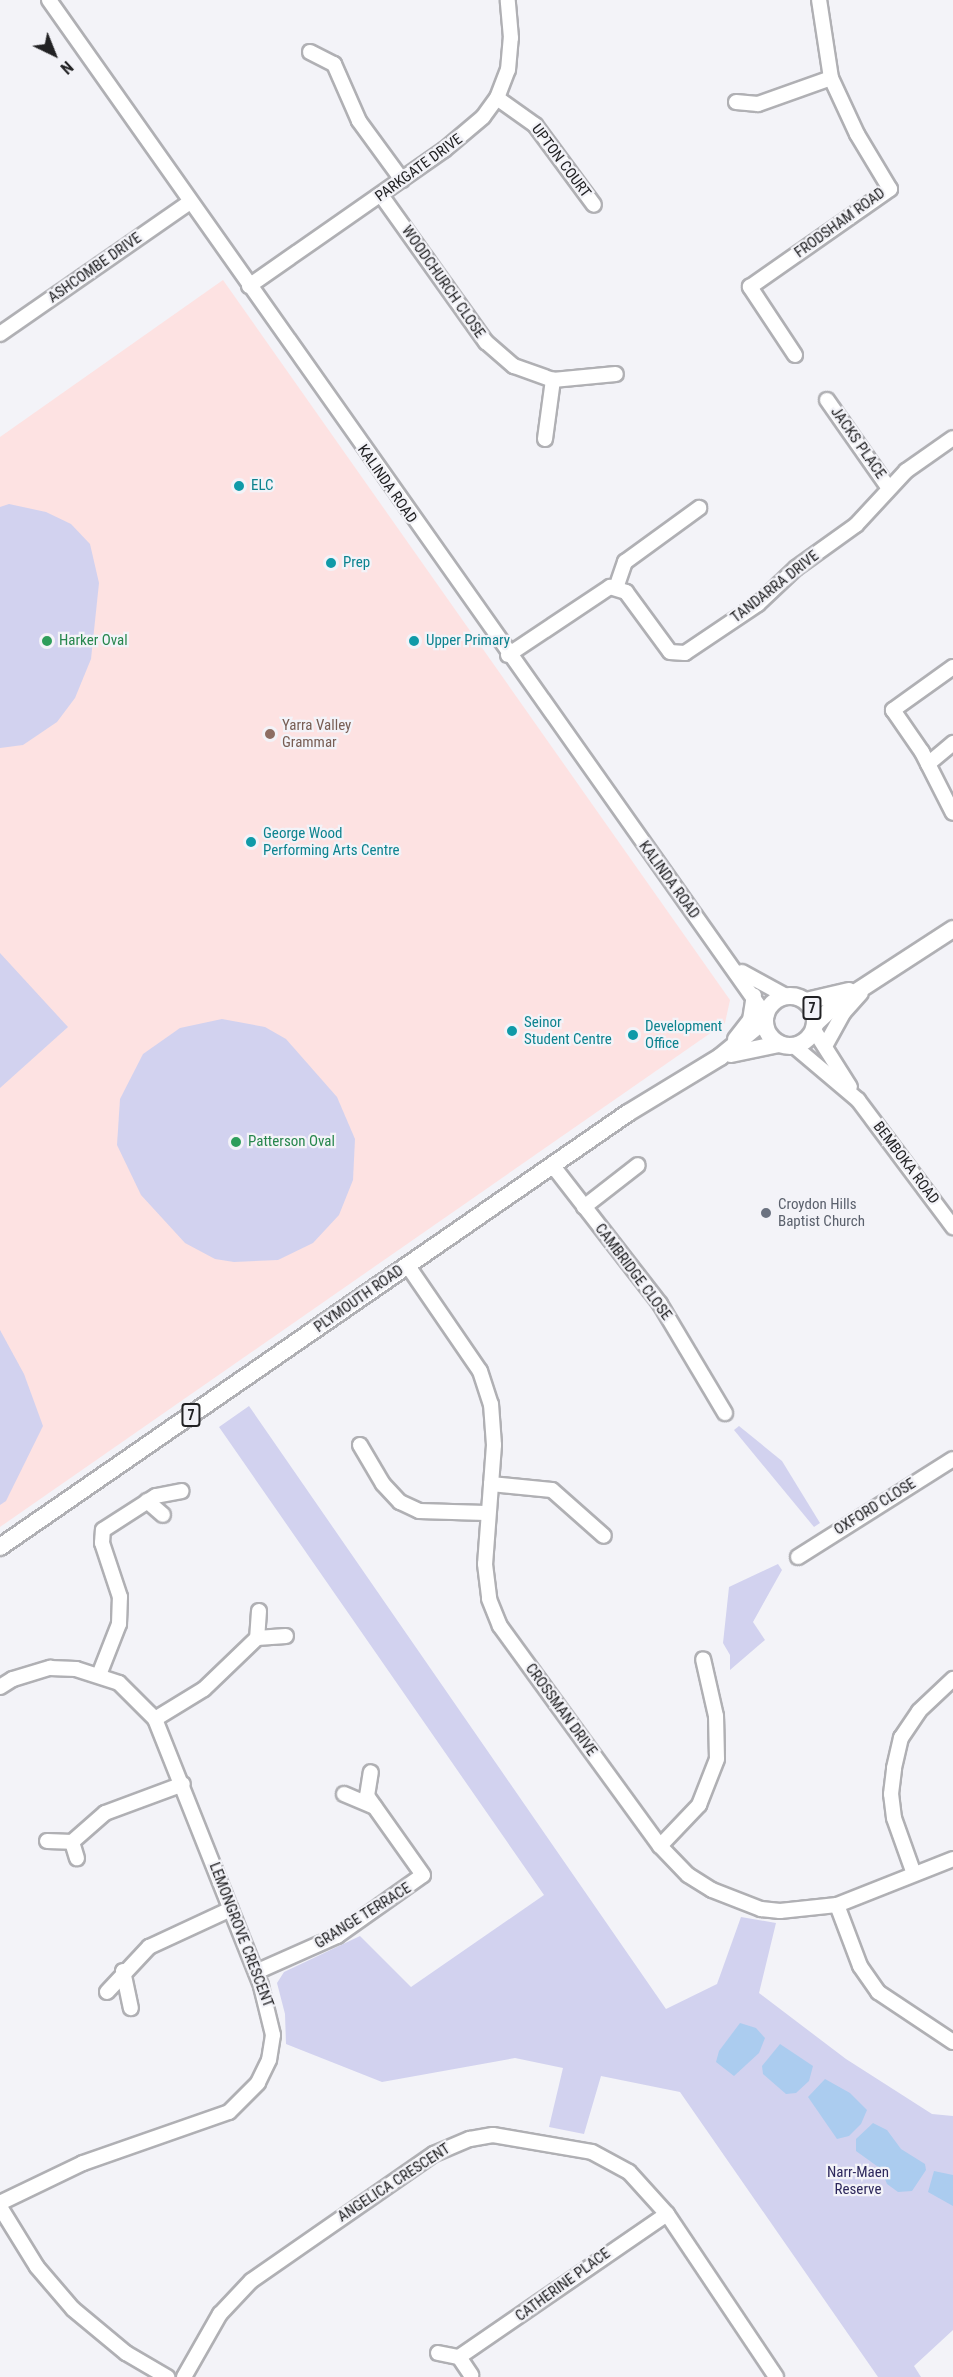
<!DOCTYPE html>
<style>
body{margin:0}
#map{position:relative;width:953px;height:2377px;overflow:hidden;background:#f3f3f8;font-family:"Roboto Condensed",sans-serif}
div>[style]{position:absolute}
.education>*{inset:0;background:#fde2e2}
.green>*{inset:0;background:#d2d2ef}
.water>*{inset:0;background:#abccef}
.roads{filter:drop-shadow(2px 0 #b0b0b4) drop-shadow(-2px 0 #b0b0b4) drop-shadow(0 2px #b0b0b4) drop-shadow(0 -2px #b0b0b4)}
.minor>*{height:14px;margin:-7px;padding:0 7px;transform-origin:7px;border-radius:7px;background:#fff}
.major>*{height:16px;margin:-8px;padding:0 8px;transform-origin:8px;border-radius:8px;background:#fff}
.major>.ring{margin:-8px;padding:0;box-sizing:content-box;background:none;border:16px solid #fff;border-radius:50%}
.dots>*{width:16px;height:16px;translate:-50% -50%;box-sizing:border-box;border:3px solid #f3f3f8;border-radius:50%}
span{translate:-50% -50%;white-space:nowrap;text-align:center;line-height:1.15;-webkit-text-stroke:4.5px #f3f3f8;paint-order:stroke}
.shield-label span{padding:2px 4px;background:#f3f3f8;border:2px solid;border-radius:4px;-webkit-text-stroke-width:0}
.shield-label{font-size:14px;color:#222224;font-weight:700}
.street-label{font-size:15px;color:#222224}
.culture-label{font-size:15px;color:#0d838f}
.left{translate:0 -50%;text-align:left}
.leisure-label{font-size:15px;color:#27864d}
.education-label{font-size:15px;color:#785e54}
.worship-label{font-size:15px;color:#5b616d}
.park-label{font-size:15px;color:#2d285c}
.north{position:absolute;left:24px;top:24px;width:60px;height:60px;-webkit-text-stroke:4px #f3f3f8;paint-order:stroke;rotate:137deg;font-size:16px;font-weight:700;line-height:24px;text-align:center;color:#222224}
.north::after{content:'';display:block;margin:auto;width:21px;height:27px;background:#222224;clip-path:polygon(50% 0,100% 100%,50% 72%,0 100%)}
</style>
<div id="map">
<div class="education">
<div style="clip-path:polygon(223px 280px,730px 1000px,725px 1023px,0 1527px,0 437px)"></div>
</div>
<div class="green">
<div style="clip-path:polygon(9px 504px,46px 512px,71px 524px,90px 544px,99px 583px,91px 659px,75px 698px,57px 722px,23px 745px,0 748px,0 507px)"></div>
<div style="clip-path:polygon(0 953px,68px 1027px,0 1088px)"></div>
<div style="clip-path:polygon(222px 1019px,265px 1027px,286px 1039px,337px 1097px,355px 1139px,353px 1180px,339px 1215px,313px 1243px,278px 1260px,234px 1262px,215px 1259px,185px 1243px,141px 1195px,117px 1145px,120px 1099px,143px 1054px,180px 1028px)"></div>
<div style="clip-path:polygon(0 1330px,24px 1374px,43px 1426px,6px 1501px,0 1505px)"></div>
<div style="clip-path:polygon(249px 1406px,666px 2009px,717px 1984px,741px 1917px,776px 1923px,759px 1993px,846px 2059px,932px 2114px,953px 2116px,953px 2330px,914px 2366px,921px 2377px,878px 2377px,680px 2092px,601px 2076px,584px 2134px,549px 2127px,563px 2068px,515px 2058px,382px 2082px,286px 2044px,285px 2014px,277px 1983px,284px 1972px,360px 1936px,411px 1987px,544px 1895px,219px 1427px)"></div>
<div style="clip-path:polygon(739px 1426px,782px 1461px,820px 1523px,814px 1527px,734px 1430px)"></div>
<div style="clip-path:polygon(778px 1564px,782px 1570px,753px 1622px,765px 1640px,730px 1670px,730px 1655px,723px 1643px,729px 1587px)"></div>
</div>
<div class="water">
<div style="clip-path:polygon(740px 2023px,756px 2028px,765px 2038px,759px 2053px,734px 2076px,716px 2062px,719px 2051px)"></div>
<div style="clip-path:polygon(780px 2044px,813px 2066px,809px 2081px,796px 2093px,786px 2094px,763px 2074px,762px 2066px)"></div>
<div style="clip-path:polygon(825px 2079px,850px 2093px,867px 2110px,861px 2124px,849px 2136px,837px 2139px,808px 2097px)"></div>
<div style="clip-path:polygon(873px 2123px,887px 2130px,901px 2149px,925px 2164px,926px 2170px,912px 2191px,898px 2192px,887px 2184px,881px 2169px,856px 2151px,856px 2139px)"></div>
<div style="clip-path:polygon(934px 2171px,953px 2175px,953px 2206px,928px 2192px)"></div>
</div>
<div class="roads">
<div class="minor">
<div style="left:49px;top:0;width:1244px;rotate:54.79deg"></div>
<div style="left:310px;top:52px;width:27px;rotate:27deg"></div>
<div style="left:334px;top:64px;width:62px;rotate:66.3deg"></div>
<div style="left:359px;top:121px;width:73px;rotate:53.9deg"></div>
<div style="left:497px;top:98px;width:47px;rotate:35.4deg"></div>
<div style="left:535px;top:125px;width:99px;rotate:53.6deg"></div>
<div style="left:736px;top:102px;width:22px;rotate:5deg"></div>
<div style="left:758px;top:104px;width:77px;rotate:-19.6deg"></div>
<div style="left:381px;top:195px;width:181px;rotate:54.5deg"></div>
<div style="left:486px;top:342px;width:37px;rotate:41deg"></div>
<div style="left:514px;top:366px;width:41px;rotate:19.7deg"></div>
<div style="left:553px;top:380px;width:63px;rotate:-5.4deg"></div>
<div style="left:249px;top:286px;width:238px;rotate:-34.9deg"></div>
<div style="left:444px;top:150px;width:51px;rotate:-40.2deg"></div>
<div style="left:483px;top:117px;width:24px;rotate:-54deg"></div>
<div style="left:497px;top:98px;width:30px;rotate:-69deg"></div>
<div style="left:508px;top:70px;width:32px;rotate:-85deg"></div>
<div style="left:511px;top:38px;width:38px;rotate:-95deg"></div>
<div style="left:0;top:334px;width:231px;rotate:-34.8deg"></div>
<div style="left:795px;top:355px;width:82px;rotate:-123.5deg"></div>
<div style="left:750px;top:287px;width:171px;rotate:-35deg"></div>
<div style="left:890px;top:189px;width:64px;rotate:-121deg"></div>
<div style="left:857px;top:134px;width:62px;rotate:-114.9deg"></div>
<div style="left:831px;top:78px;width:79px;rotate:-98.7deg"></div>
<div style="left:827px;top:400px;width:106px;rotate:55deg"></div>
<div style="left:545px;top:439px;width:60px;rotate:-82.3deg"></div>
<div style="left:616px;top:588px;width:28px;rotate:-71deg"></div>
<div style="left:625px;top:562px;width:92px;rotate:-36.1deg"></div>
<div style="left:508px;top:655px;width:123px;rotate:-33.7deg"></div>
<div style="left:610px;top:587px;width:17px;rotate:17deg"></div>
<div style="left:626px;top:592px;width:74px;rotate:53.7deg"></div>
<div style="left:670px;top:652px;width:15px;rotate:4deg"></div>
<div style="left:685px;top:653px;width:88px;rotate:-33.9deg"></div>
<div style="left:758px;top:604px;width:52px;rotate:-43.5deg"></div>
<div style="left:796px;top:568px;width:74px;rotate:-35.6deg"></div>
<div style="left:856px;top:525px;width:74px;rotate:-47.2deg"></div>
<div style="left:906px;top:471px;width:57px;rotate:-35.1deg"></div>
<div style="left:953px;top:667px;width:74px;rotate:144.4deg"></div>
<div style="left:893px;top:710px;width:51px;rotate:55.4deg"></div>
<div style="left:922px;top:752px;width:68px;rotate:63.1deg"></div>
<div style="left:928px;top:764px;width:33px;rotate:-40deg"></div>
<div style="left:742px;top:972px;width:50px;rotate:28.6deg"></div>
<div style="left:814px;top:1030px;width:67px;rotate:57.7deg"></div>
<div style="left:735px;top:1039px;width:24px;rotate:-52deg"></div>
<div style="left:750px;top:1020px;width:25px;rotate:-81deg"></div>
<div style="left:794px;top:1046px;width:84px;rotate:40.2deg"></div>
<div style="left:858px;top:1100px;width:159px;rotate:53.2deg"></div>
<div style="left:825px;top:1046px;width:39px;rotate:-61deg"></div>
<div style="left:844px;top:1012px;width:25px;rotate:-48deg"></div>
<div style="left:553px;top:1166px;width:175px;rotate:52.2deg"></div>
<div style="left:660px;top:1304px;width:127px;rotate:59.2deg"></div>
<div style="left:584px;top:1207px;width:68px;rotate:-37.9deg"></div>
<div style="left:408px;top:1266px;width:127px;rotate:55.6deg"></div>
<div style="left:480px;top:1371px;width:35px;rotate:72deg"></div>
<div style="left:491px;top:1404px;width:41px;rotate:85.8deg"></div>
<div style="left:494px;top:1445px;width:119px;rotate:94.3deg"></div>
<div style="left:485px;top:1564px;width:35px;rotate:83deg"></div>
<div style="left:489px;top:1599px;width:29px;rotate:68deg"></div>
<div style="left:500px;top:1626px;width:272px;rotate:54deg"></div>
<div style="left:660px;top:1846px;width:40px;rotate:46deg"></div>
<div style="left:688px;top:1875px;width:28px;rotate:32deg"></div>
<div style="left:712px;top:1890px;width:53px;rotate:21.2deg"></div>
<div style="left:761px;top:1909px;width:19px;rotate:6deg"></div>
<div style="left:780px;top:1911px;width:57px;rotate:-6deg"></div>
<div style="left:837px;top:1905px;width:125px;rotate:-21.6deg"></div>
<div style="left:360px;top:1445px;width:45px;rotate:59.5deg"></div>
<div style="left:383px;top:1484px;width:25px;rotate:47deg"></div>
<div style="left:400px;top:1502px;width:21px;rotate:25deg"></div>
<div style="left:419px;top:1511px;width:67px;rotate:1.7deg"></div>
<div style="left:491px;top:1484px;width:61px;rotate:5.6deg"></div>
<div style="left:552px;top:1490px;width:69px;rotate:41.5deg"></div>
<div style="left:147px;top:1501px;width:21px;rotate:41deg"></div>
<div style="left:798px;top:1557px;width:183px;rotate:-32.3deg"></div>
<div style="left:259px;top:1611px;width:27px;rotate:94deg"></div>
<div style="left:257px;top:1638px;width:29px;rotate:-4deg"></div>
<div style="left:99px;top:1675px;width:55px;rotate:-68.6deg"></div>
<div style="left:119px;top:1624px;width:27px;rotate:-88deg"></div>
<div style="left:120px;top:1597px;width:57px;rotate:-108.4deg"></div>
<div style="left:102px;top:1543px;width:13px;rotate:-86deg"></div>
<div style="left:103px;top:1530px;width:63px;rotate:-32.7deg"></div>
<div style="left:156px;top:1496px;width:26px;rotate:-11deg"></div>
<div style="left:0;top:1687px;width:15px;rotate:-32deg"></div>
<div style="left:13px;top:1679px;width:39px;rotate:-17deg"></div>
<div style="left:50px;top:1668px;width:26px;rotate:2deg"></div>
<div style="left:76px;top:1669px;width:45px;rotate:18deg"></div>
<div style="left:119px;top:1683px;width:51px;rotate:45deg"></div>
<div style="left:155px;top:1719px;width:287px;rotate:68.3deg"></div>
<div style="left:261px;top:1986px;width:50px;rotate:76.2deg"></div>
<div style="left:273px;top:2035px;width:25px;rotate:99deg"></div>
<div style="left:269px;top:2060px;width:25px;rotate:116deg"></div>
<div style="left:258px;top:2083px;width:41px;rotate:135deg"></div>
<div style="left:229px;top:2112px;width:155px;rotate:160.7deg"></div>
<div style="left:83px;top:2163px;width:92px;rotate:154.3deg"></div>
<div style="left:155px;top:1719px;width:57px;rotate:-31.5deg"></div>
<div style="left:204px;top:1689px;width:74px;rotate:-43.9deg"></div>
<div style="left:344px;top:1794px;width:33px;rotate:23deg"></div>
<div style="left:47px;top:1841px;width:25px;rotate:2deg"></div>
<div style="left:72px;top:1842px;width:17px;rotate:73deg"></div>
<div style="left:72px;top:1842px;width:44px;rotate:-41.3deg"></div>
<div style="left:105px;top:1813px;width:83px;rotate:-20.4deg"></div>
<div style="left:660px;top:1846px;width:57px;rotate:-46.4deg"></div>
<div style="left:699px;top:1805px;width:49px;rotate:-68.6deg"></div>
<div style="left:717px;top:1759px;width:43px;rotate:-91.3deg"></div>
<div style="left:716px;top:1716px;width:58px;rotate:-102.8deg"></div>
<div style="left:914px;top:1874px;width:59px;rotate:-109.7deg"></div>
<div style="left:894px;top:1818px;width:24px;rotate:-97deg"></div>
<div style="left:891px;top:1794px;width:26px;rotate:-83deg"></div>
<div style="left:894px;top:1768px;width:31px;rotate:-77deg"></div>
<div style="left:901px;top:1738px;width:32px;rotate:-56deg"></div>
<div style="left:919px;top:1711px;width:47px;rotate:-43.3deg"></div>
<div style="left:837px;top:1905px;width:65px;rotate:69.3deg"></div>
<div style="left:860px;top:1966px;width:32px;rotate:55deg"></div>
<div style="left:878px;top:1992px;width:90px;rotate:33.7deg"></div>
<div style="left:123px;top:1971px;width:38px;rotate:78deg"></div>
<div style="left:256px;top:1972px;width:89px;rotate:-24deg"></div>
<div style="left:337px;top:1936px;width:105px;rotate:-35.3deg"></div>
<div style="left:423px;top:1875px;width:97px;rotate:-125.3deg"></div>
<div style="left:367px;top:1796px;width:24px;rotate:-81deg"></div>
<div style="left:107px;top:1992px;width:62px;rotate:-47deg"></div>
<div style="left:149px;top:1947px;width:90px;rotate:-24.9deg"></div>
<div style="left:0;top:2207px;width:70px;rotate:58.3deg"></div>
<div style="left:37px;top:2267px;width:55px;rotate:49.4deg"></div>
<div style="left:73px;top:2309px;width:69px;rotate:39.7deg"></div>
<div style="left:126px;top:2353px;width:48px;rotate:30.3deg"></div>
<div style="left:438px;top:2353px;width:21px;rotate:11deg"></div>
<div style="left:459px;top:2357px;width:22px;rotate:56deg"></div>
<div style="left:459px;top:2357px;width:252px;rotate:-34.5deg"></div>
<div style="left:184px;top:2377px;width:73px;rotate:-60.3deg"></div>
<div style="left:220px;top:2314px;width:45px;rotate:-46.8deg"></div>
<div style="left:251px;top:2281px;width:223px;rotate:-34.8deg"></div>
<div style="left:434px;top:2154px;width:39px;rotate:-23deg"></div>
<div style="left:470px;top:2139px;width:23px;rotate:-10deg"></div>
<div style="left:493px;top:2135px;width:100px;rotate:9.7deg"></div>
<div style="left:592px;top:2152px;width:42px;rotate:28.4deg"></div>
<div style="left:629px;top:2172px;width:57px;rotate:47.9deg"></div>
<div style="left:667px;top:2214px;width:196px;rotate:56.2deg"></div>
</div>
<div class="major">
<div class="ring" style="left:765px;top:996px;width:34px;height:34px"></div>
<div style="left:806px;top:1001px;width:44px;rotate:-13.1deg"></div>
<div style="left:815px;top:1024px;width:25px;rotate:-43deg"></div>
<div style="left:833px;top:1007px;width:143px;rotate:-33deg"></div>
<div style="left:731px;top:1054px;width:49px;rotate:-11.8deg"></div>
<div style="left:0;top:1547px;width:763px;rotate:-34.65deg"></div>
<div style="left:628px;top:1113px;width:108px;rotate:-31.3deg"></div>
<div style="left:720px;top:1057px;width:58px;rotate:-39.4deg"></div>
</div>
</div>
<div class="dots">
<div style="left:239px;top:486px;background:#0f9aa8"></div>
<div style="left:331px;top:563px;background:#0f9aa8"></div>
<div style="left:47px;top:641px;background:#2e9e5b"></div>
<div style="left:414px;top:641px;background:#0f9aa8"></div>
<div style="left:270px;top:734px;background:#8d6e63"></div>
<div style="left:251px;top:842px;background:#0f9aa8"></div>
<div style="left:512px;top:1031px;background:#0f9aa8"></div>
<div style="left:633px;top:1035px;background:#0f9aa8"></div>
<div style="left:236px;top:1142px;background:#2e9e5b"></div>
<div style="left:766px;top:1213px;background:#6b7280"></div>
</div>
<div class="shield-label">
<span style="left:812px;top:1008px">7</span>
<span style="left:191px;top:1415px">7</span>
</div>
<div class="street-label">
<span style="left:561px;top:161px;rotate:53deg">UPTON COURT</span>
<span style="left:419px;top:168px;rotate:-36deg">PARKGATE DRIVE</span>
<span style="left:840px;top:223px;rotate:-36deg">FRODSHAM ROAD</span>
<span style="left:95px;top:268px;rotate:-35deg">ASHCOMBE DRIVE</span>
<span style="left:443px;top:282px;rotate:55deg">WOODCHURCH CLOSE</span>
<span style="left:858px;top:443px;rotate:55deg">JACKS PLACE</span>
<span style="left:387px;top:484px;rotate:55deg">KALINDA ROAD</span>
<span style="left:775px;top:587px;rotate:-38deg">TANDARRA DRIVE</span>
<span style="left:669px;top:880px;rotate:54deg">KALINDA ROAD</span>
<span style="left:906px;top:1163px;rotate:53deg">BEMBOKA ROAD</span>
<span style="left:633px;top:1272px;rotate:53deg">CAMBRIDGE CLOSE</span>
<span style="left:359px;top:1299px;rotate:-35deg">PLYMOUTH ROAD</span>
<span style="left:875px;top:1507px;rotate:-32deg">OXFORD CLOSE</span>
<span style="left:561px;top:1710px;rotate:54deg">CROSSMAN DRIVE</span>
<span style="left:363px;top:1916px;rotate:-32deg">GRANGE TERRACE</span>
<span style="left:241px;top:1935px;rotate:69deg">LEMONGROVE CRESCENT</span>
<span style="left:394px;top:2183px;rotate:-33deg">ANGELICA CRESCENT</span>
<span style="left:563px;top:2285px;rotate:-36deg">CATHERINE PLACE</span>
</div>
<div class="culture-label">
<span class="left" style="left:251px;top:486px">ELC</span>
<span class="left" style="left:343px;top:563px">Prep</span>
<span class="left" style="left:426px;top:641px">Upper Primary</span>
<span class="left" style="left:263px;top:842px">George Wood<br>Performing Arts Centre</span>
<span class="left" style="left:524px;top:1031px">Seinor<br>Student Centre</span>
<span class="left" style="left:645px;top:1035px">Development<br>Office</span>
</div>
<div class="leisure-label">
<span class="left" style="left:59px;top:641px">Harker Oval</span>
<span class="left" style="left:248px;top:1142px">Patterson Oval</span>
</div>
<div class="education-label">
<span class="left" style="left:282px;top:734px">Yarra Valley<br>Grammar</span>
</div>
<div class="worship-label">
<span class="left" style="left:778px;top:1213px">Croydon Hills<br>Baptist Church</span>
</div>
<div class="park-label">
<span style="left:858px;top:2181px">Narr-Maen<br>Reserve</span>
</div>
<div class="north">N</div>
</div>
